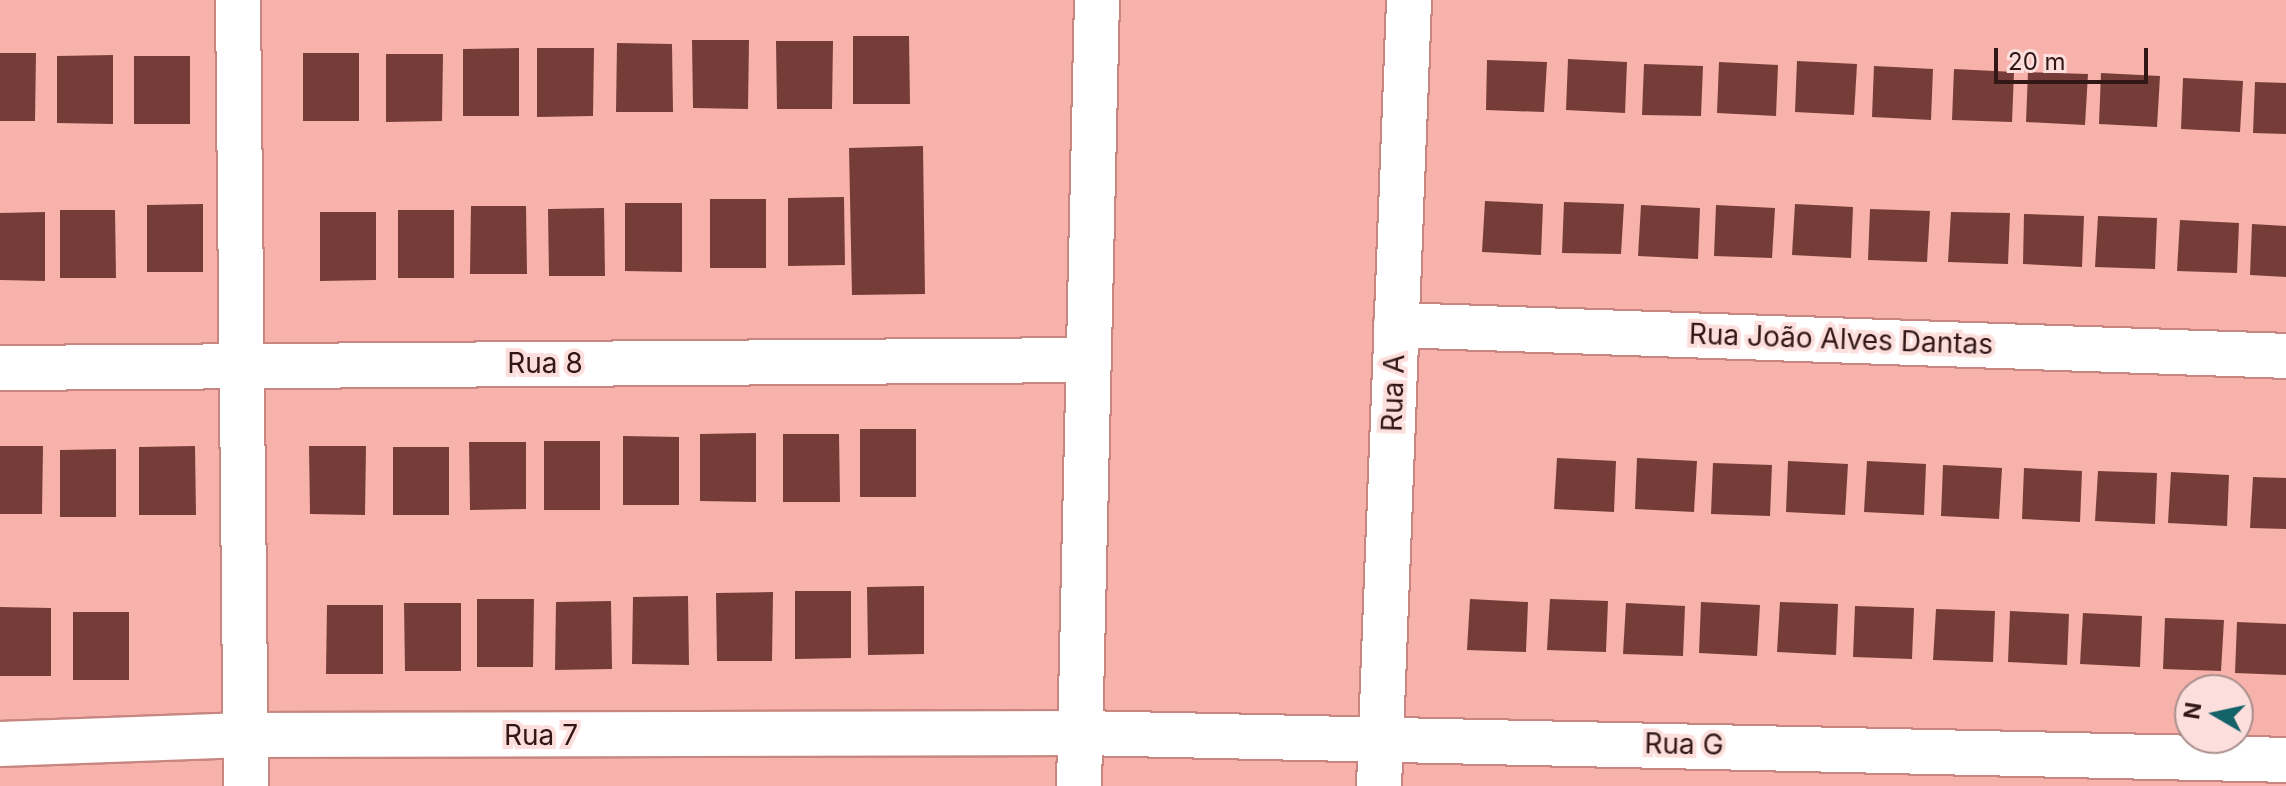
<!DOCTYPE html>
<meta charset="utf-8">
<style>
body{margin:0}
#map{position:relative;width:2286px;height:786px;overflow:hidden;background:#f7b2ab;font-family:Inter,sans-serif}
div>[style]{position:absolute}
.building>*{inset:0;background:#763d38}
.roads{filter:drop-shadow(2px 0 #c7867f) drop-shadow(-2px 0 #c7867f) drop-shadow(0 2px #c7867f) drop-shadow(0 -2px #c7867f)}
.minor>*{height:44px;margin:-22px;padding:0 22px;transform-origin:22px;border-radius:22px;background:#fff}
span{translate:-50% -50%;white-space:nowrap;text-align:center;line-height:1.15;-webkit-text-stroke:8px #fcdfdc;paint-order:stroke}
.street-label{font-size:28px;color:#311816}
.north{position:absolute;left:2174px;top:674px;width:80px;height:80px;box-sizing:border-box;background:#fcdfdc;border:2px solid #ab8f8d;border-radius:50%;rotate:279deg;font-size:22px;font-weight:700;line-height:32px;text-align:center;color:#311816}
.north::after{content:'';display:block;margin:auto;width:28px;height:36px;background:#14626a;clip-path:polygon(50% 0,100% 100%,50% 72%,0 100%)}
.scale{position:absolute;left:1994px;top:48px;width:154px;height:36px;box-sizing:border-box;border:4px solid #311816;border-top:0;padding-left:10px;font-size:24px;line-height:28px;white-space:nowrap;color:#311816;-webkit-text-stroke:6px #fcdfdc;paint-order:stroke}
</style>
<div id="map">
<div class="building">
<div style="clip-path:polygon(853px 36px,909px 36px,910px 104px,853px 104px)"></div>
<div style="clip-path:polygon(692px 40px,749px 40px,748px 109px,693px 108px)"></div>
<div style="clip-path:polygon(776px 41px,833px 41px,832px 109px,777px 109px)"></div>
<div style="clip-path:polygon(617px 43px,672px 44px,673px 112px,616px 112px)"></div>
<div style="clip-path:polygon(519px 48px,519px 116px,463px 116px,463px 49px)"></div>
<div style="clip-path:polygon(537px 48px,594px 48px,593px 116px,537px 117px)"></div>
<div style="clip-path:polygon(0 53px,36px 53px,35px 121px,0 121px)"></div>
<div style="clip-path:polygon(303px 53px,359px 53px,359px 121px,303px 121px)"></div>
<div style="clip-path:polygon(386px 54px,443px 54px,442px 121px,386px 122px)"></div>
<div style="clip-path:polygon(113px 55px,113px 124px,57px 123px,57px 56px)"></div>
<div style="clip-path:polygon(134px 56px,190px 56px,190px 124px,134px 124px)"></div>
<div style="clip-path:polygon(1568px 59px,1627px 62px,1625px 113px,1566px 110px)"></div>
<div style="clip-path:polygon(1487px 60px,1547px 62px,1544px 112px,1486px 110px)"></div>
<div style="clip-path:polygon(1797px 61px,1857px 64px,1854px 115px,1795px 112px)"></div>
<div style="clip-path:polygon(1719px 62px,1778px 65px,1776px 116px,1717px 113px)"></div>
<div style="clip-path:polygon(1644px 64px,1703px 66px,1701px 116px,1642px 115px)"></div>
<div style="clip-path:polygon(1874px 66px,1933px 69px,1931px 120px,1872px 117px)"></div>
<div style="clip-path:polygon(1954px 69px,2014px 72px,2012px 122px,1952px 120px)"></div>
<div style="clip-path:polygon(2028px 72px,2088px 74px,2085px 125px,2026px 122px)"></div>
<div style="clip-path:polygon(2101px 73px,2160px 76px,2157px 127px,2099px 124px)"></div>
<div style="clip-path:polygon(2183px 78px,2243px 81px,2240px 132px,2181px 129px)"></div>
<div style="clip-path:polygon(2255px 82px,2286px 83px,2286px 134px,2253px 133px)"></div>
<div style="clip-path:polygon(923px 146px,925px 294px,852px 295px,849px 148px)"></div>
<div style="clip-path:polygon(844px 197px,845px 265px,788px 266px,788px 198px)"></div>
<div style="clip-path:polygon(710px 199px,766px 199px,766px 268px,710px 268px)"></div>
<div style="clip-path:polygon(1485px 201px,1543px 204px,1541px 255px,1482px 252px)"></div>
<div style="clip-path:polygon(1564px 202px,1624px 204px,1621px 254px,1562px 253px)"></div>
<div style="clip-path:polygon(625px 203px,682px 203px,682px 272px,625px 271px)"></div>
<div style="clip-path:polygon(203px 204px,203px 272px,147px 272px,147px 205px)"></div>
<div style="clip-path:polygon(1795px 204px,1853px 207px,1851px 258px,1792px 255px)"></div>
<div style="clip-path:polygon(1641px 205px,1700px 208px,1698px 259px,1638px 256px)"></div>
<div style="clip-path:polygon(1716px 205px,1775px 208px,1772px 258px,1714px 256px)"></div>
<div style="clip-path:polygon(471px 206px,526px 206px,527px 274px,470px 274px)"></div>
<div style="clip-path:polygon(604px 208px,605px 276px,549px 276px,548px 209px)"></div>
<div style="clip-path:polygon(1870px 209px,1930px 211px,1927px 262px,1868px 260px)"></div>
<div style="clip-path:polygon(60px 210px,115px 210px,116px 278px,60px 278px)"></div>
<div style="clip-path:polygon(398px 210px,454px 210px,454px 278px,398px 278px)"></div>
<div style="clip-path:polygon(45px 212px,45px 281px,0 280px,0 213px)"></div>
<div style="clip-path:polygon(320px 212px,376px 212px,376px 280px,320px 281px)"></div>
<div style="clip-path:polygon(1951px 212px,2010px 213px,2008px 264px,1948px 262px)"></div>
<div style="clip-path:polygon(2024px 214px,2084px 216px,2082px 267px,2023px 264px)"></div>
<div style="clip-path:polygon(2098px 216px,2157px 218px,2155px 269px,2095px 267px)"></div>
<div style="clip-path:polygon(2180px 220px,2239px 223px,2237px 273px,2177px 271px)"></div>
<div style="clip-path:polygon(2252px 224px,2286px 226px,2286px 277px,2250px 275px)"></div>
<div style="clip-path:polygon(860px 429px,916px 429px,916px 497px,860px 497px)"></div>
<div style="clip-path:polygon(756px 433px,756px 502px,700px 501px,700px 434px)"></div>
<div style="clip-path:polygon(783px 434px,839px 434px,840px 502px,783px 502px)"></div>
<div style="clip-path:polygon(623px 436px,679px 437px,679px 505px,623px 505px)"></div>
<div style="clip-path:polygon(544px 441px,600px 441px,600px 510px,544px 510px)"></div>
<div style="clip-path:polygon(469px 442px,526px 442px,526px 509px,470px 510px)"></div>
<div style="clip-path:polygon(0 446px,43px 446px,42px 514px,0 514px)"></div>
<div style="clip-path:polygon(195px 446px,196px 515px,139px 515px,139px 447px)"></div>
<div style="clip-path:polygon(309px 446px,366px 446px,365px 515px,310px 514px)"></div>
<div style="clip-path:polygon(393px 447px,449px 447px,449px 515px,393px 515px)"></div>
<div style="clip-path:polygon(116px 449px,116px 517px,60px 517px,60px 450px)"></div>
<div style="clip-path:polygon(1557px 458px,1616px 461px,1614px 512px,1554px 509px)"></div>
<div style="clip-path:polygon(1637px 458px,1697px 461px,1694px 512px,1635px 509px)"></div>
<div style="clip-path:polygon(1788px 461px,1848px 464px,1845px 515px,1786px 512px)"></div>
<div style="clip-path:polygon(1867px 461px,1926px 464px,1924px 515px,1864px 512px)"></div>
<div style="clip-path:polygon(1713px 463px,1772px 465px,1770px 516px,1711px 514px)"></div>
<div style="clip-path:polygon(1943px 465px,2002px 468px,1999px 519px,1941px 516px)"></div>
<div style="clip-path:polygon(2024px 468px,2082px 471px,2080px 522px,2022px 519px)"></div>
<div style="clip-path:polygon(2098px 471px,2157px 473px,2155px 524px,2095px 521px)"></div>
<div style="clip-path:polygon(2171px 472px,2229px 475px,2227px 526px,2168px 523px)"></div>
<div style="clip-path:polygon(2253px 477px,2286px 478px,2286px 529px,2250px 528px)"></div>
<div style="clip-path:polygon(924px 586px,924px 654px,868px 655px,867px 587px)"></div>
<div style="clip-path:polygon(795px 591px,851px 591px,851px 658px,795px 659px)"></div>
<div style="clip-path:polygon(773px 592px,772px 661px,717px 661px,716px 593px)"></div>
<div style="clip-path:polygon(688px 596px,689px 665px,632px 664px,633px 597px)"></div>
<div style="clip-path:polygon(477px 599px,534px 599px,533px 667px,477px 667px)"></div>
<div style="clip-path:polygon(1470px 599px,1528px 602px,1526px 652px,1467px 650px)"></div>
<div style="clip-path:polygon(1550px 599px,1608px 601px,1606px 652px,1547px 650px)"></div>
<div style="clip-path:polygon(611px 601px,612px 669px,555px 670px,556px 602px)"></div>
<div style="clip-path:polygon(1701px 602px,1760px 605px,1757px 656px,1699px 653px)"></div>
<div style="clip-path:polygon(1780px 602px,1838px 604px,1836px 655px,1777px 652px)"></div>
<div style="clip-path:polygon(404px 603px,461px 603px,461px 671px,405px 671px)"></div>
<div style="clip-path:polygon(1626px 603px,1685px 606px,1683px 656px,1623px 654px)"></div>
<div style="clip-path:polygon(327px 605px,383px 605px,383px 674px,326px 674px)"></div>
<div style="clip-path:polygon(1855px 606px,1914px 608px,1912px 659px,1853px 657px)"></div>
<div style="clip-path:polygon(0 607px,51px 608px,51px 676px,0 676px)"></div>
<div style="clip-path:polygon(1936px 609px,1995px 611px,1993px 662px,1933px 660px)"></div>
<div style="clip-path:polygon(2010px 611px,2069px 614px,2067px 665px,2008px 662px)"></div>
<div style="clip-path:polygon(73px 612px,129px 612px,129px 680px,73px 680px)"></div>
<div style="clip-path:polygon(2083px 613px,2142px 616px,2140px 667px,2080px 664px)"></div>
<div style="clip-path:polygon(2165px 618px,2224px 620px,2221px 671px,2163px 669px)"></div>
<div style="clip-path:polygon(2237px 622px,2286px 624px,2286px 675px,2235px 673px)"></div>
</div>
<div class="roads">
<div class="minor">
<div style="left:238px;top:0;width:786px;rotate:89.42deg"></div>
<div style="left:1396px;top:325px;width:891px;rotate:1.99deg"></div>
<div style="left:0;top:368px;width:1089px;rotate:-0.42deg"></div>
<div style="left:0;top:744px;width:245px;rotate:-2.1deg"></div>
<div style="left:245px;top:735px;width:837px;rotate:-0.14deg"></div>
<div style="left:1082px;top:733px;width:1204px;rotate:1.28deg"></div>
<div style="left:1079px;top:786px;width:786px;rotate:-88.69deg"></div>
<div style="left:1379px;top:786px;width:787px;rotate:-87.81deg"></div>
</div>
</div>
<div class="street-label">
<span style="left:1841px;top:339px;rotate:2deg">Rua João Alves Dantas</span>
<span style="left:545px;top:363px">Rua 8</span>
<span style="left:1393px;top:393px;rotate:-88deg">Rua A</span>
<span style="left:541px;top:735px">Rua 7</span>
<span style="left:1684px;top:744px;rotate:1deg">Rua G</span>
</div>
<div class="north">N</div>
<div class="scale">20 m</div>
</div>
